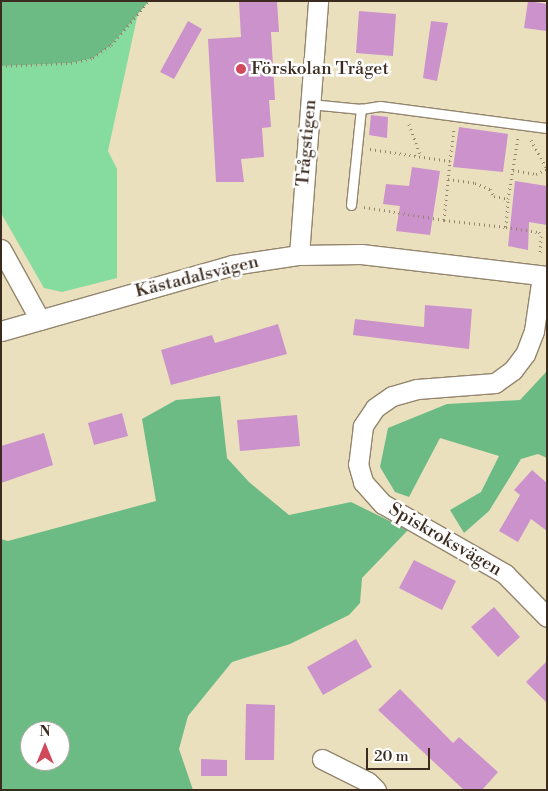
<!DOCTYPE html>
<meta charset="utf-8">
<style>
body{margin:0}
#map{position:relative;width:548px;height:791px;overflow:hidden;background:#ebe0bd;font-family:"Libre Bodoni",serif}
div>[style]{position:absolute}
.green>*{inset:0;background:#86db9e}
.forest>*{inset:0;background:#6cbb85}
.building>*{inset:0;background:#cb92cb}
.path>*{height:3px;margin-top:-1.5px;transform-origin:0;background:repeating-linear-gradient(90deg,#93856e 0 1px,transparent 0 5px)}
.roads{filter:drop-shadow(1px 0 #93856e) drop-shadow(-1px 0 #93856e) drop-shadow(0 1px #93856e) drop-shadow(0 -1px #93856e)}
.lane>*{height:9px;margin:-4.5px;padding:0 4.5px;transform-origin:4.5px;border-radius:4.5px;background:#fff}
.street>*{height:19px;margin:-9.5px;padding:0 9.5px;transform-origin:9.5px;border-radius:9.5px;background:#fff}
.dots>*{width:14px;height:14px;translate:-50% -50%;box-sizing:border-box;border:2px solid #fff;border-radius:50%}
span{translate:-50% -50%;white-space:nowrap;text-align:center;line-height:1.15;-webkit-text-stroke:5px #fff;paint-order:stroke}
.poi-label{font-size:18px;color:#3b2a1e}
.left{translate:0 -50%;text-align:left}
.street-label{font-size:18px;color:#3b2a1e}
.frame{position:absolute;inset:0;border:2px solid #3b2a1e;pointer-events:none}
.north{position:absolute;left:20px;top:721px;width:50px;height:50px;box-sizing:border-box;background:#fff;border:1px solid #b1aaa5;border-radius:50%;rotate:0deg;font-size:14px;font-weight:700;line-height:20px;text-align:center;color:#3b2a1e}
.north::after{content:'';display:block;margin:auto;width:18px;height:22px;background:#d1495b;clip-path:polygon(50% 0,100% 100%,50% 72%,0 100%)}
.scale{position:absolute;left:366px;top:748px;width:64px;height:22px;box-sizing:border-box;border:2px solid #3b2a1e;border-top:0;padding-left:6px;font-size:15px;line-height:18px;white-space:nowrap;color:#3b2a1e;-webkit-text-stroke:4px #fff;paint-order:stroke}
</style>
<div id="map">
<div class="green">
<div style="clip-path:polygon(138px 13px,108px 151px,117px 169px,117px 278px,62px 292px,44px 288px,1px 213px,1px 66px,71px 63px,93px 58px,111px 45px)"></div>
</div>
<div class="forest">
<div style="clip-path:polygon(1px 1px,149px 1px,111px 45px,93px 58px,71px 63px,1px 66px)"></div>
<div style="clip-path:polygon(547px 371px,547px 458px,538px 454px,521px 459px,489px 511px,464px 533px,450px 510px,481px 492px,499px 456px,440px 438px,409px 497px,395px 492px,380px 467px,388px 428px,447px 404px,520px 400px)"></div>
<div style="clip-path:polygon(evenodd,220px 396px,227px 458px,249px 482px,289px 515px,351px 502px,408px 530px,362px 578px,360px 603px,349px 615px,290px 644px,232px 662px,188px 716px,179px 749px,193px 790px,1px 790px,1px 539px,8px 541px,156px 501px,142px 419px,176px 400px,220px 396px,30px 731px,60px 731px,60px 761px,30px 761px,30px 731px)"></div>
</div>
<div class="building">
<div style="clip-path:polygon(239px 1px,277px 1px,279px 32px,271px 32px,275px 100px,269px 100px,271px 127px,262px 128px,264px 157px,241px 159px,244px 182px,216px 182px,208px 39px,241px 37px)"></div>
<div style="clip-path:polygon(528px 1px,547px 4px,547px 31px,524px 28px)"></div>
<div style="clip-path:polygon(359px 11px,396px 14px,393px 56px,356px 53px)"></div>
<div style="clip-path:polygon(188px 21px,202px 29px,174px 79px,160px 72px)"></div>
<div style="clip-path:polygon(431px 21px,448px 23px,437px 81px,423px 78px)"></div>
<div style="clip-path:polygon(371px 115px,388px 117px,387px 138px,369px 135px)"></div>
<div style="clip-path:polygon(459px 127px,508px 134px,503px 172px,453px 167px)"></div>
<div style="clip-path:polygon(412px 167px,440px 171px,430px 235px,396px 231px,400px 206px,383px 204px,386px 184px,409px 186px)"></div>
<div style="clip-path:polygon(515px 181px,547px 186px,547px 225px,529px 222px,528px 250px,508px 246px)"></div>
<div style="clip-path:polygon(425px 305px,472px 309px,469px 349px,353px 335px,355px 319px,424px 327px)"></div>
<div style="clip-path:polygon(278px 324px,287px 354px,171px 385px,161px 350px,212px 335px,215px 343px)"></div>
<div style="clip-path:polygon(122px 413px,128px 436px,94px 445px,88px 423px)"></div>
<div style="clip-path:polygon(297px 415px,300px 446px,240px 451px,237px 420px)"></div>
<div style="clip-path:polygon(44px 433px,53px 465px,1px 483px,1px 446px)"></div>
<div style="clip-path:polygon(532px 470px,547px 483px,547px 531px,531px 519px,518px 542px,499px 531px,520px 495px,514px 490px)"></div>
<div style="clip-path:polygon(414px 560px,456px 581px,442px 610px,399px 588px)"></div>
<div style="clip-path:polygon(494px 607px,520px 637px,498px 657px,471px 627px)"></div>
<div style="clip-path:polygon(356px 639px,372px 667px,323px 695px,307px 667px)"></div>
<div style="clip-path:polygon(547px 661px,547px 703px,526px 682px)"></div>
<div style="clip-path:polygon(400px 689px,453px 743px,459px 737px,498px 772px,482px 790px,464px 790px,378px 710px)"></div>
<div style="clip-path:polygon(246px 704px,275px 705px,274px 760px,245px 760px)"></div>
<div style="clip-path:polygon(201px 759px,227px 760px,227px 776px,201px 776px)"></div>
</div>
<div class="path">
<div style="left:1px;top:66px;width:70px;rotate:-2.5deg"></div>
<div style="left:71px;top:63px;width:23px;rotate:-13deg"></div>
<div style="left:93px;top:58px;width:22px;rotate:-36deg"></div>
<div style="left:111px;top:45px;width:58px;rotate:-49.2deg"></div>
<div style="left:409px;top:124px;width:32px;rotate:70deg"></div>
<div style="left:531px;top:140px;width:33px;rotate:61deg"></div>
<div style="left:450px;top:161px;width:32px;rotate:-83deg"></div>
<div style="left:513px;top:170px;width:23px;rotate:10deg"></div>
<div style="left:536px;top:174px;width:12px;rotate:-24deg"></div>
<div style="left:448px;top:179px;width:27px;rotate:8deg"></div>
<div style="left:475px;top:183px;width:16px;rotate:22deg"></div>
<div style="left:490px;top:189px;width:8px;rotate:60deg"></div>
<div style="left:494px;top:196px;width:14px;rotate:12deg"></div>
<div style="left:508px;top:199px;width:62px;rotate:-80.7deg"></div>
<div style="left:364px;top:207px;width:81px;rotate:9.2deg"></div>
<div style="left:444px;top:220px;width:59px;rotate:-84.2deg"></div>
<div style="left:450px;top:161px;width:81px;rotate:-171.5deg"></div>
<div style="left:444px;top:220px;width:62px;rotate:6.4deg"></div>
<div style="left:506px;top:227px;width:28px;rotate:-86deg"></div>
<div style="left:506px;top:227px;width:33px;rotate:9deg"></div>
<div style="left:539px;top:232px;width:4px;rotate:63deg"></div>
<div style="left:541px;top:236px;width:19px;rotate:93deg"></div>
</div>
<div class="roads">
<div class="lane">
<div style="left:310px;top:104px;width:51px;rotate:5.6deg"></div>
<div style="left:361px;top:109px;width:19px;rotate:-9deg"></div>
<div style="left:380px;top:106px;width:168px;rotate:7.5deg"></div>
<div style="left:351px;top:205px;width:97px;rotate:-84.1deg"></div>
</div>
<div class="street">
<div style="left:1px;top:249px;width:81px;rotate:61.2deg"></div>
<div style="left:299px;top:255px;width:255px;rotate:-85.7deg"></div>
<div style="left:542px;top:276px;width:56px;rotate:98.3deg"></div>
<div style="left:534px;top:331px;width:25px;rotate:111deg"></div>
<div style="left:525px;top:354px;width:20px;rotate:127deg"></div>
<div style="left:513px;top:370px;width:22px;rotate:144deg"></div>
<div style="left:495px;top:383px;width:78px;rotate:175.6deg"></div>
<div style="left:417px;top:389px;width:26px;rotate:164deg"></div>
<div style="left:392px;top:396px;width:21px;rotate:145deg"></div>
<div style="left:375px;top:408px;width:22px;rotate:124deg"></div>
<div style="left:363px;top:426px;width:38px;rotate:97deg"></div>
<div style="left:358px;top:464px;width:19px;rotate:74deg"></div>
<div style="left:363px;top:482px;width:30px;rotate:48deg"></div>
<div style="left:383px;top:504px;width:141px;rotate:29.8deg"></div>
<div style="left:505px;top:574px;width:60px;rotate:45.7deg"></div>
<div style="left:1px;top:331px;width:240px;rotate:-15.9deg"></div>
<div style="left:232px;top:265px;width:68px;rotate:-8.5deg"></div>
<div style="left:299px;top:255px;width:62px;rotate:-0.9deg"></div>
<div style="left:361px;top:254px;width:187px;rotate:6.7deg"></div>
<div style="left:322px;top:759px;width:51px;rotate:26.6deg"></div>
<div style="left:368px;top:782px;width:11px;rotate:45deg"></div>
</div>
</div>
<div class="dots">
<div style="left:241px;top:69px;background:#d1495b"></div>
</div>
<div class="poi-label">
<span class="left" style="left:251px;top:69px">Förskolan Tråget</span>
</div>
<div class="street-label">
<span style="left:307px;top:143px;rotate:-85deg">Trågstigen</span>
<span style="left:197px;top:277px;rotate:-14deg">Kästadalsvägen</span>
<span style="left:445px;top:540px;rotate:30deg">Spiskroksvägen</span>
</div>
<div class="frame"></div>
<div class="north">N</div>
<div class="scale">20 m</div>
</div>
